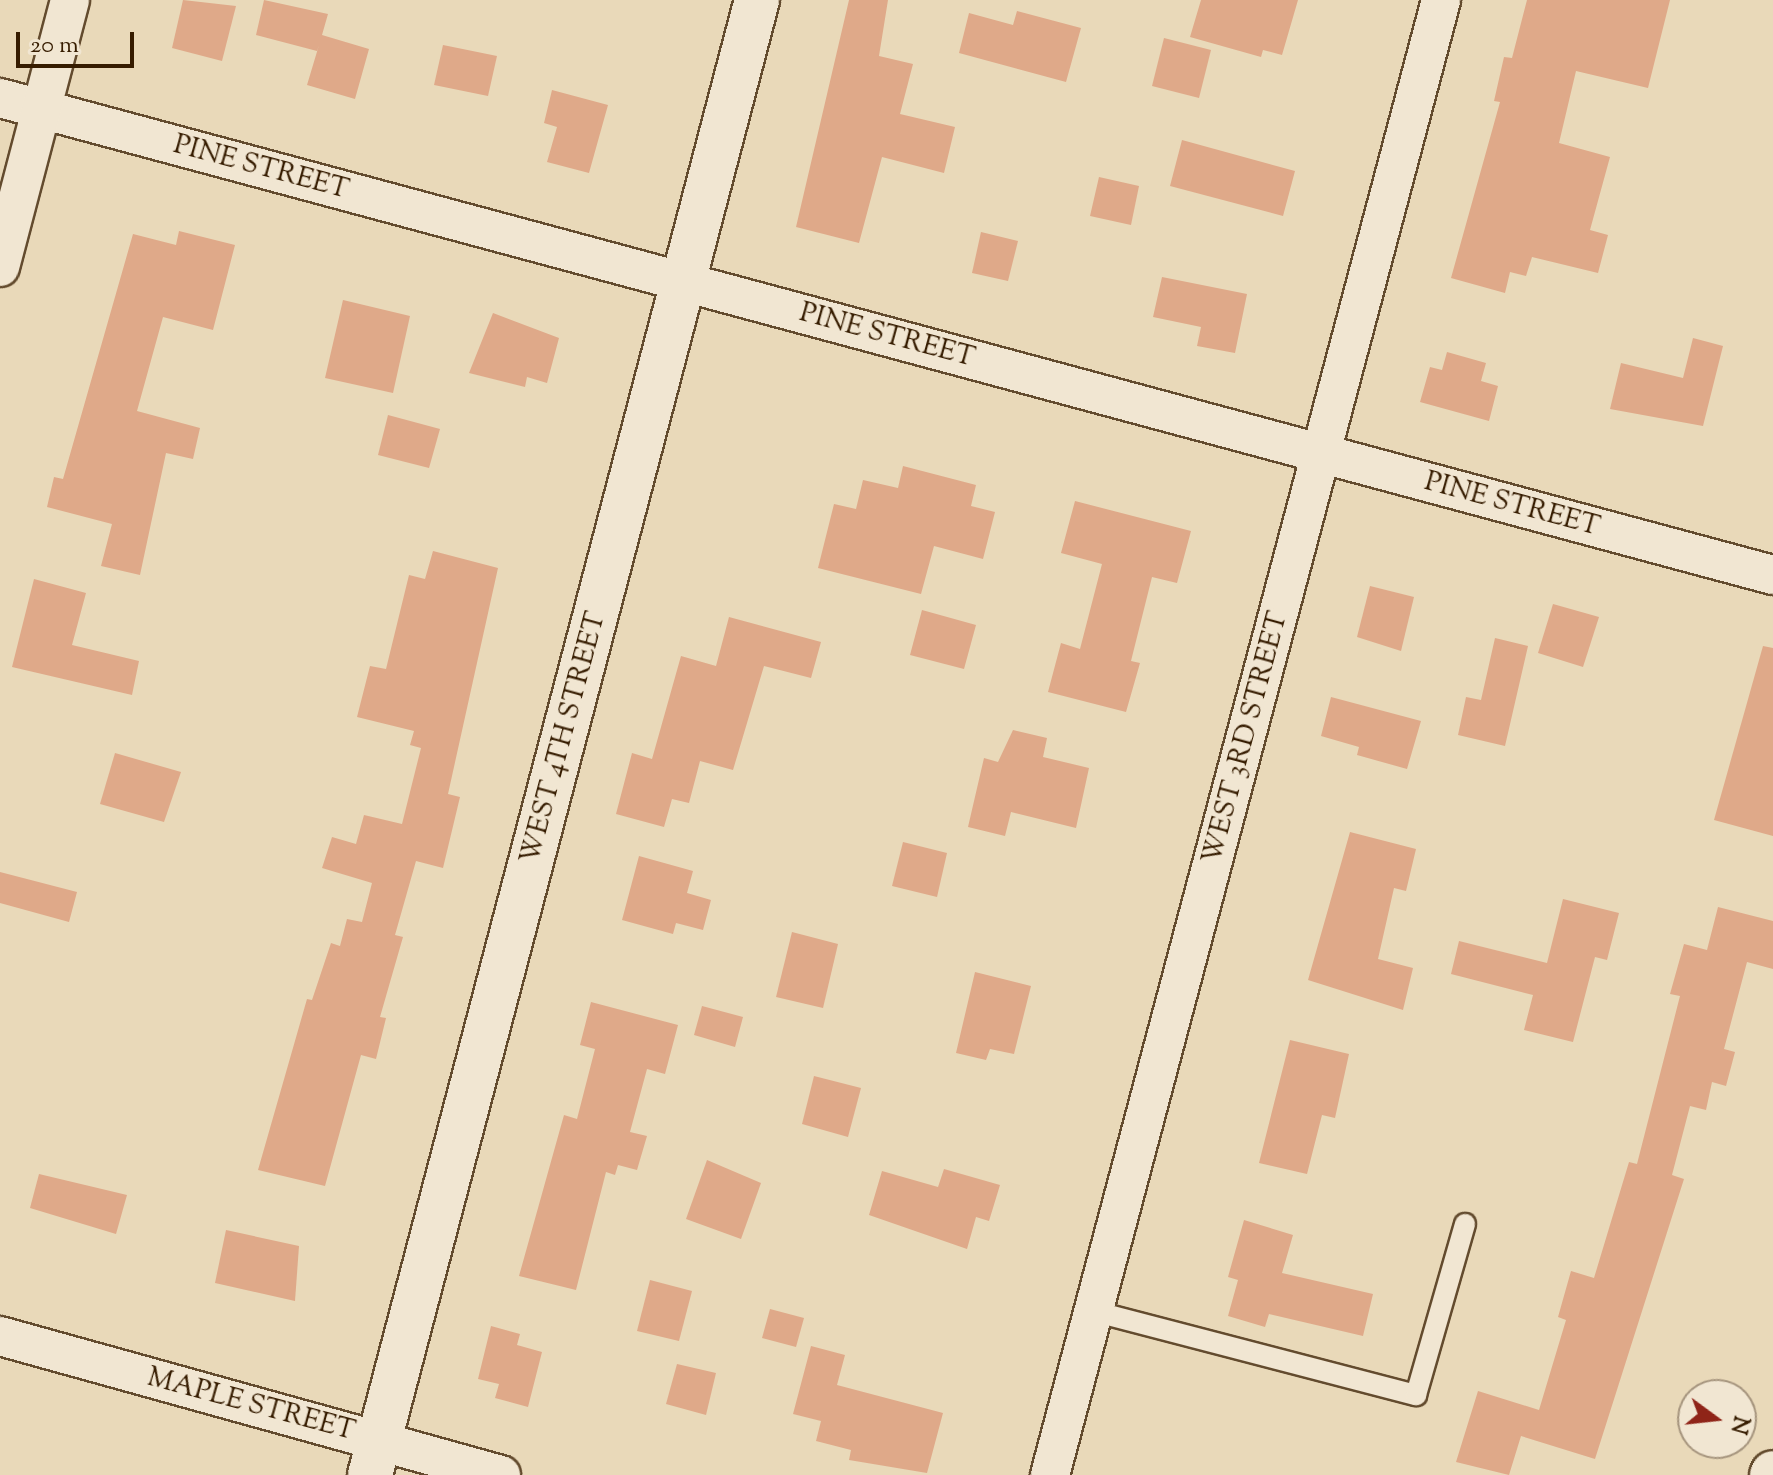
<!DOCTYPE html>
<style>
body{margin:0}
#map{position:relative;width:1773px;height:1475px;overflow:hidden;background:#e9d9b9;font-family:"Sorts Mill Goudy",serif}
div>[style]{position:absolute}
.building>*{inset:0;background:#dfa989}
.roads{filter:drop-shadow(2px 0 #634b2e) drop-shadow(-2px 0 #634b2e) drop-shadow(0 2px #634b2e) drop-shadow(0 -2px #634b2e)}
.service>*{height:20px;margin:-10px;padding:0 10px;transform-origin:10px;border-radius:10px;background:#f1e6d2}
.minor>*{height:38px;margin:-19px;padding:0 19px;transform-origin:19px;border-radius:19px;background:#f1e6d2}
.tertiary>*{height:44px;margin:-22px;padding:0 22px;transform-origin:22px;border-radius:22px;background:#f1e6d2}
span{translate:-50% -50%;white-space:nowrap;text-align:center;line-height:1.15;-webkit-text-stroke:6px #f1e6d2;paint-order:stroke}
.street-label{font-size:28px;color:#361c00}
.north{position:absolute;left:1677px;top:1379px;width:80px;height:80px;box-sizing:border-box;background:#f1e6d2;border:2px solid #a6957e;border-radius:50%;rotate:105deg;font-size:22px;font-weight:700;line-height:32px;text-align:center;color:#361c00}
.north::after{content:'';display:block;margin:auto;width:28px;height:36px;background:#8f2418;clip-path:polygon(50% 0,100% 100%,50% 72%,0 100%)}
.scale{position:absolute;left:16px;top:32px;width:118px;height:36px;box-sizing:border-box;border:4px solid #361c00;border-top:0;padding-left:10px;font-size:24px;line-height:28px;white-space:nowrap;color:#361c00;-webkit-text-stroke:6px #f1e6d2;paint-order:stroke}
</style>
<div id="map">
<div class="building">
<div style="clip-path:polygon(183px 0,236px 6px,222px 61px,172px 48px)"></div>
<div style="clip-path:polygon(264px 0,328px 14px,322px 35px,369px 49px,355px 99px,307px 85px,319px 45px,317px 51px,256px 35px)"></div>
<div style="clip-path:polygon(849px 0,888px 0,879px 56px,913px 64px,900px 114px,955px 127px,944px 173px,882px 157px,859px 243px,796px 227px)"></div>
<div style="clip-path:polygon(1201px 0,1298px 0,1282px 55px,1263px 50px,1261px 57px,1190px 37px)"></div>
<div style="clip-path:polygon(1527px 0,1670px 0,1648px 88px,1576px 71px,1559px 143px,1610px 157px,1590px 230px,1608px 235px,1598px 273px,1532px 257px,1526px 276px,1510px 272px,1505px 293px,1451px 278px,1500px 102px,1494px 101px,1504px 57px,1512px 58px)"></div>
<div style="clip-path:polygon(1017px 11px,1081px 28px,1066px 82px,959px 53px,969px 13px,1013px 25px)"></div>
<div style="clip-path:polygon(1164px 38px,1211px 50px,1199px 98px,1152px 86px)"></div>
<div style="clip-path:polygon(443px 45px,497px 56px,488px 96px,434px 85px)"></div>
<div style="clip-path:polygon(552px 90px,608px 105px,589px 173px,547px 162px,557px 127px,544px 123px)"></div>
<div style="clip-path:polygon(1182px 140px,1295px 171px,1283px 216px,1170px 186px)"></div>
<div style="clip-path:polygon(1099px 177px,1139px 186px,1131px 225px,1090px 216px)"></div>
<div style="clip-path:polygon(179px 231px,235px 245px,213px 330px,163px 317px,137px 411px,200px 428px,193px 459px,166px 453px,140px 575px,101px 566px,112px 524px,47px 507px,54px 477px,63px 479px,133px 234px,176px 245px)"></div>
<div style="clip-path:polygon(981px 232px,1018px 241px,1008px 281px,972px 273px)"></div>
<div style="clip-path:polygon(1162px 277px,1247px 294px,1235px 353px,1197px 346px,1201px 327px,1153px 317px)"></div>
<div style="clip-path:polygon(343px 300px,410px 316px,393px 393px,325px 378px)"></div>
<div style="clip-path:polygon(493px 313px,559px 338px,547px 383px,527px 377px,525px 387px,469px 373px)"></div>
<div style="clip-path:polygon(1693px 338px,1723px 346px,1703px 426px,1610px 409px,1621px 363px,1683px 378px)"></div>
<div style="clip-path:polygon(1447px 352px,1486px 363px,1481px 381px,1498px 386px,1489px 421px,1420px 402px,1430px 367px,1442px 370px)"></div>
<div style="clip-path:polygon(388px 415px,440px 429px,429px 468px,378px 455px)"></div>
<div style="clip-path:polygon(903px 466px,976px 485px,971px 506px,995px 512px,983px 559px,934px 546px,921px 594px,818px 568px,834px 504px,856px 509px,863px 480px,898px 488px)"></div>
<div style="clip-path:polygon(1075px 501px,1191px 531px,1177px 583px,1152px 577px,1131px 661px,1140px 663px,1126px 712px,1048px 692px,1061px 643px,1080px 649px,1102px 564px,1061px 553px)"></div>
<div style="clip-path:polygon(433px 551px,498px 568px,448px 794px,460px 797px,443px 868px,416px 861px,395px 935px,403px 937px,380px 1017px,386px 1018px,376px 1059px,361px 1055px,325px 1186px,258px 1170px,307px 999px,312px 1000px,331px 943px,340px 946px,347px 919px,362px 922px,372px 883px,322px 868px,332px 837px,356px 844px,364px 815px,402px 824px,421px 748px,410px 745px,414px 731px,357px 717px,370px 666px,386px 669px,409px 575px,425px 579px)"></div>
<div style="clip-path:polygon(34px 579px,86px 593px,72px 645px,139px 661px,132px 695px,12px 667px)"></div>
<div style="clip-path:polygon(1370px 586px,1414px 597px,1401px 651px,1357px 637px)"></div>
<div style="clip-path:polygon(1553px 604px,1599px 617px,1583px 667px,1538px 653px)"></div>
<div style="clip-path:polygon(922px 610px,976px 625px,964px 669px,910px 655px)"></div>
<div style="clip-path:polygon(729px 617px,821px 642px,811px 678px,764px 666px,733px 770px,700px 761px,689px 803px,672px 799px,664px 827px,616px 814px,632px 753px,652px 759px,681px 656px,716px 666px)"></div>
<div style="clip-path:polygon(1495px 638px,1528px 646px,1505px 746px,1458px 735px,1466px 697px,1481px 700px)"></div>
<div style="clip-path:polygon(1763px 646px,1773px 648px,1773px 836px,1714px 820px)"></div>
<div style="clip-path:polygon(1331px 697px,1421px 721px,1407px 769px,1357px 755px,1359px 747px,1321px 736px)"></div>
<div style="clip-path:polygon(1013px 730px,1047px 738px,1043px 757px,1089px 768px,1076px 828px,1011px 812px,1005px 836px,968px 827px,984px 758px,998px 762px)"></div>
<div style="clip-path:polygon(115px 753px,181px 772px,164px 822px,100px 804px)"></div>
<div style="clip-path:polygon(1350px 832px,1416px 849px,1406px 891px,1394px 888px,1378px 959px,1413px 968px,1403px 1010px,1308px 980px)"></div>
<div style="clip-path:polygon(903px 842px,947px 853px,937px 897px,892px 886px)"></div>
<div style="clip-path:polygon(639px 856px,693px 871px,687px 893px,711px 900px,703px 930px,676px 923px,673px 934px,622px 920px)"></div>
<div style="clip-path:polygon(0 872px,77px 892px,69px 922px,0 903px)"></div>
<div style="clip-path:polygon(1563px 899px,1619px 913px,1607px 960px,1595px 957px,1573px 1042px,1524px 1030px,1533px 995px,1451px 974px,1459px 941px,1547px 963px)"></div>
<div style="clip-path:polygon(1718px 907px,1773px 921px,1773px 969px,1747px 962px,1724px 1049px,1735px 1052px,1726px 1086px,1712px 1082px,1706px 1110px,1690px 1106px,1672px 1175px,1684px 1179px,1595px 1459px,1521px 1436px,1509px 1475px,1456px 1462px,1478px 1391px,1539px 1410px,1566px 1320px,1558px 1317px,1571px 1271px,1594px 1278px,1629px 1162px,1637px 1164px,1680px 996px,1670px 994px,1684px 944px,1707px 950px)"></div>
<div style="clip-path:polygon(792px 932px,838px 944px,823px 1008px,776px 997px)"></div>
<div style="clip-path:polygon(975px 972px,1031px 986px,1014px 1054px,990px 1049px,986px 1060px,956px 1053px)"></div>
<div style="clip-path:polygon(591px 1002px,678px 1025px,665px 1074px,647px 1069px,630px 1132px,647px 1136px,637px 1170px,618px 1165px,615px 1175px,606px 1172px,576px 1290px,519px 1276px,564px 1115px,577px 1119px,595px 1049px,580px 1045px)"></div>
<div style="clip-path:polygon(702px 1006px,743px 1017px,735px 1047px,694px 1035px)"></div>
<div style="clip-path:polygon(1290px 1040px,1349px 1054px,1335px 1118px,1322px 1115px,1307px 1174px,1259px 1163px)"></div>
<div style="clip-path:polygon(814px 1076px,861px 1088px,848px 1137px,802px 1124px)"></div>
<div style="clip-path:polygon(707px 1160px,761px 1183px,741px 1239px,686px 1219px)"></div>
<div style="clip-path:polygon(944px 1169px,1000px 1185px,989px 1221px,976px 1217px,967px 1249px,869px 1215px,882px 1171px,938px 1187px)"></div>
<div style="clip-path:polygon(39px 1174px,127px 1195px,116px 1234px,30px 1208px)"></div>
<div style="clip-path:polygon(1244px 1220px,1293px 1235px,1282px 1273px,1373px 1294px,1363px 1336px,1269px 1314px,1265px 1327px,1228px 1316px,1238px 1280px,1228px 1277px)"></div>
<div style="clip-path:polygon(226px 1230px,299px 1246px,295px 1301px,215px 1283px)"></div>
<div style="clip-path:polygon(650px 1280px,692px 1291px,679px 1341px,637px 1331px)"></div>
<div style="clip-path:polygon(770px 1309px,804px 1318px,796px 1347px,762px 1338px)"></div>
<div style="clip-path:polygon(491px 1326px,520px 1334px,517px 1345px,542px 1352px,528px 1407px,495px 1398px,499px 1384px,478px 1379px)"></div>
<div style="clip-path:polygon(811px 1346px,845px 1355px,837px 1385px,943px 1413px,927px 1473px,849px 1460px,851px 1450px,816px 1441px,821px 1421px,793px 1414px)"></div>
<div style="clip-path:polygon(677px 1364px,716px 1373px,706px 1415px,666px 1404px)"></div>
</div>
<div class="roads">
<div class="service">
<div style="left:1093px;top:1311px;width:334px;rotate:14.6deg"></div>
<div style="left:1416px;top:1395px;width:178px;rotate:-74deg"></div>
</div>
<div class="minor">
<div style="left:0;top:98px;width:1836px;rotate:15.06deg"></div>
<div style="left:0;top:267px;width:276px;rotate:-75.3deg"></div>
<div style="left:0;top:1336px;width:520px;rotate:15.51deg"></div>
<div style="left:1050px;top:1475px;width:1526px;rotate:-75.15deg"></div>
</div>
<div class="tertiary">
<div style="left:370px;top:1475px;width:1525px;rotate:-75.3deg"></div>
<div style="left:1772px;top:1475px;width:2px;rotate:-63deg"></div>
</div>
</div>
<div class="street-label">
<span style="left:261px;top:168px;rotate:15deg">PINE STREET</span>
<span style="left:887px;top:336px;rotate:15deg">PINE STREET</span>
<span style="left:1512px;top:505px;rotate:15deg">PINE STREET</span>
<span style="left:564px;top:738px;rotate:-75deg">WEST 4TH STREET</span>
<span style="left:1246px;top:738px;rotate:-75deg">WEST 3RD STREET</span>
<span style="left:251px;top:1405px;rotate:15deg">MAPLE STREET</span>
</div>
<div class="north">N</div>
<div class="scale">20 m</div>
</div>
